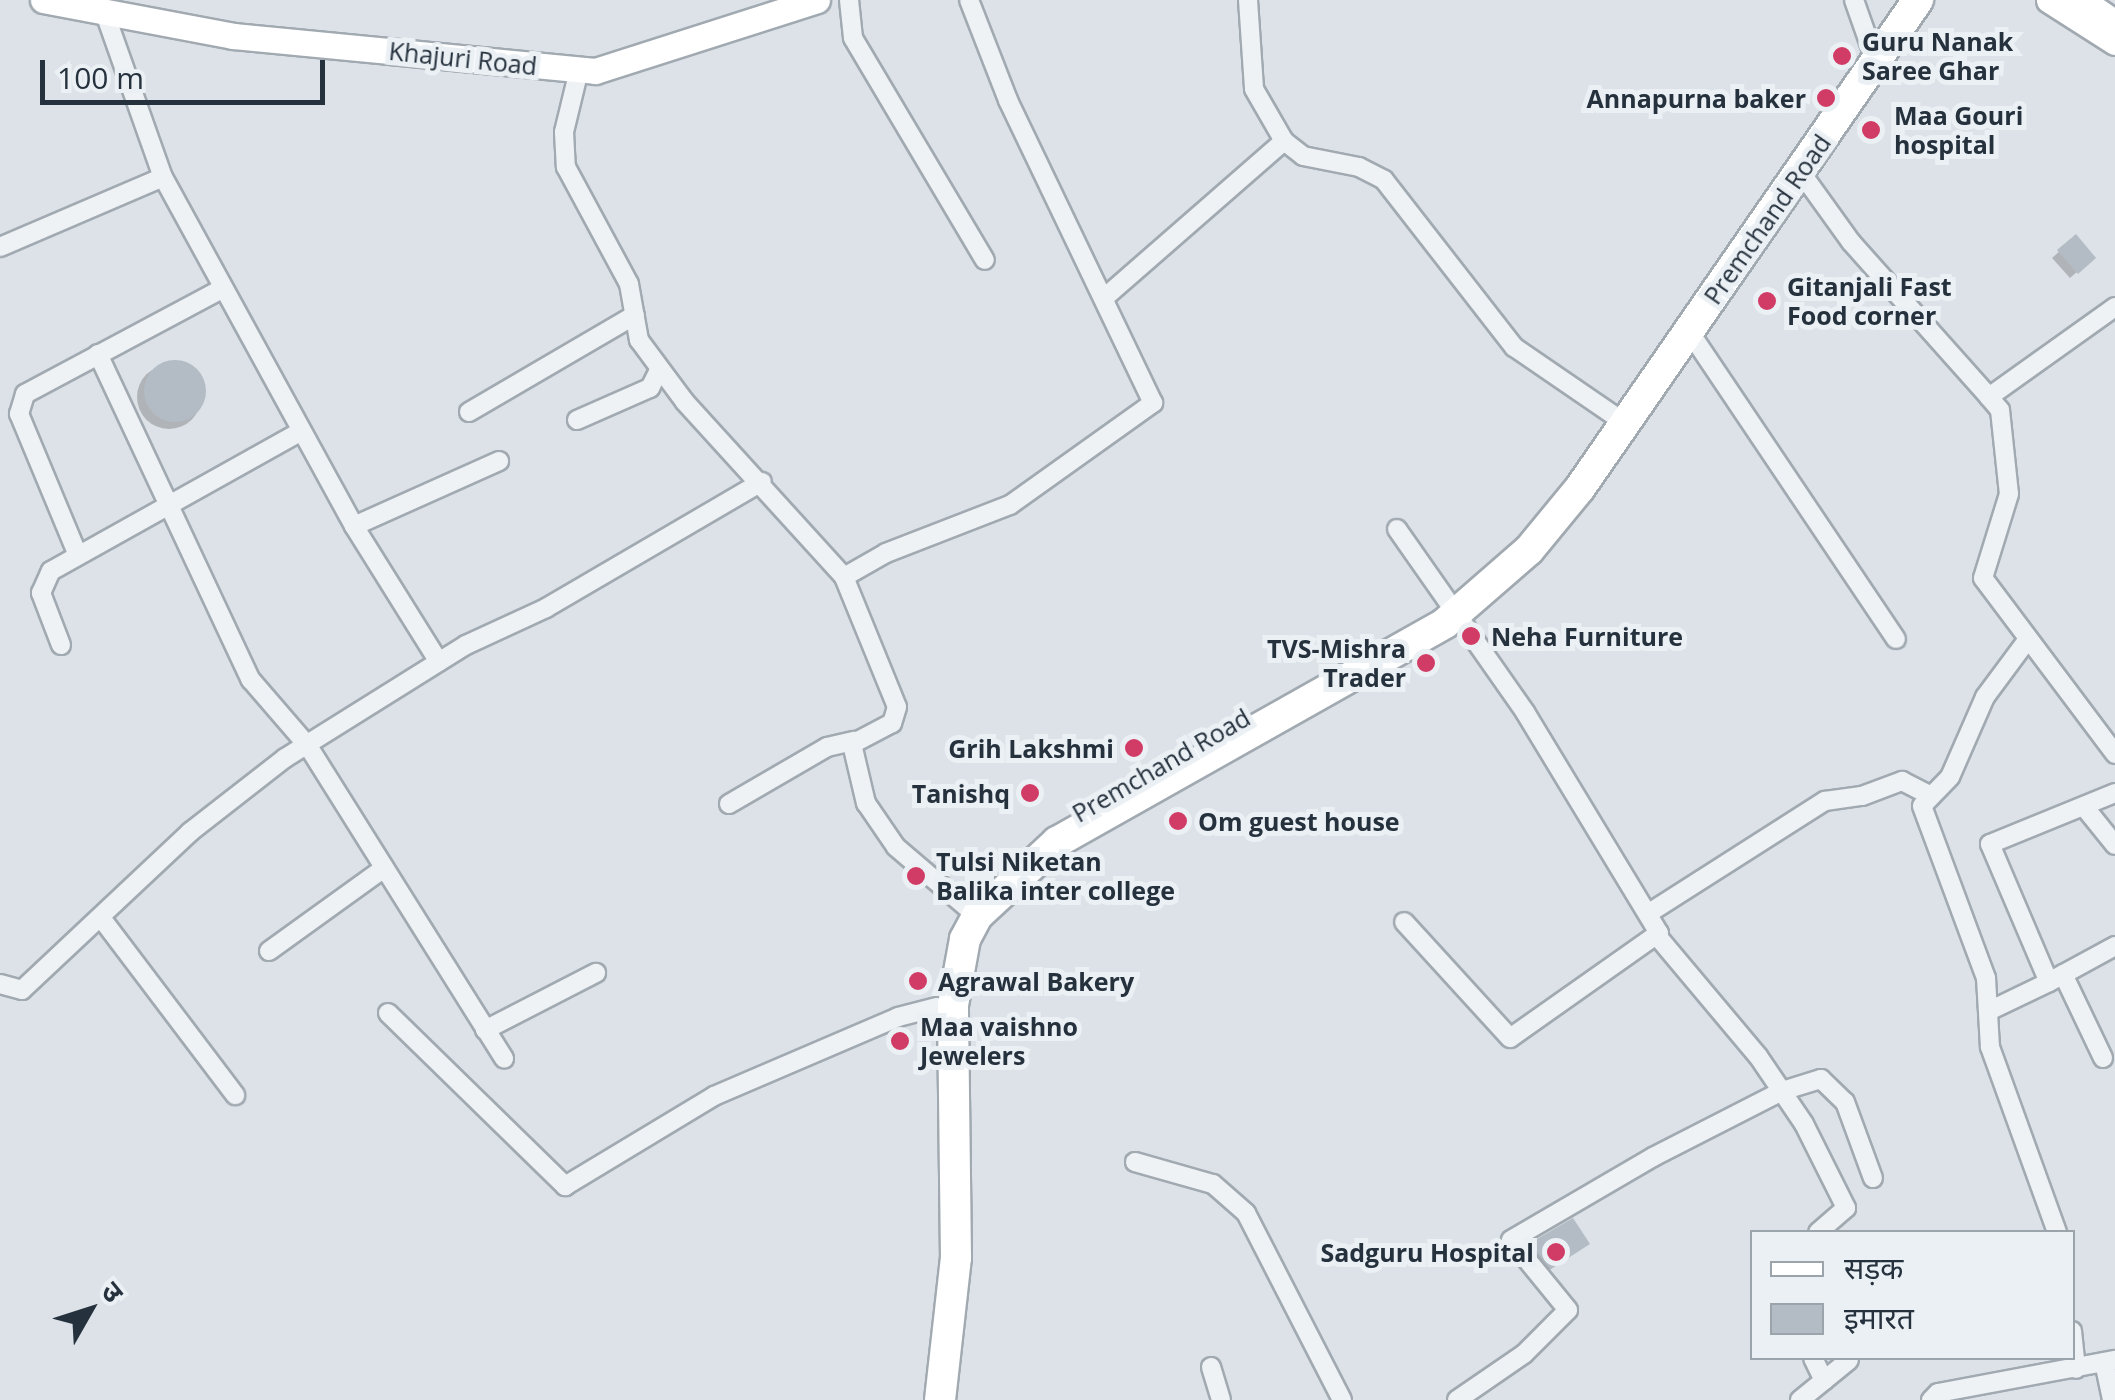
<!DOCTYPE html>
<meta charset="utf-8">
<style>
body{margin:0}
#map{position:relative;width:2115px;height:1400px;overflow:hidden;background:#dce2e7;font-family:"Open Sans","Noto Sans Devanagari",sans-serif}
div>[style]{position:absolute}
.shadow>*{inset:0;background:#0003}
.round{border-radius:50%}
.building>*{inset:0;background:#b3bcc4}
.roads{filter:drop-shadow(2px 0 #a1a9b1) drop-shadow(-2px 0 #a1a9b1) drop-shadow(0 2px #a1a9b1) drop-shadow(0 -2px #a1a9b1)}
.street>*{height:18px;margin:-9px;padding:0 9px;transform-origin:9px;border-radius:9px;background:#eff2f5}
.secondary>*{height:25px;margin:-12.5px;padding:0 12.5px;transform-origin:12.5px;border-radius:12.5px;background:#fff}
.highway>*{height:30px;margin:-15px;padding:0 15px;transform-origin:15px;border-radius:15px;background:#fff}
.dots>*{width:28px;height:28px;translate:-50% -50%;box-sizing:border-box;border:5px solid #ebf0f5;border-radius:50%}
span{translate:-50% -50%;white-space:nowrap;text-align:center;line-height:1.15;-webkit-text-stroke:10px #ebf0f5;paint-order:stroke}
.poi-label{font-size:25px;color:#25313d;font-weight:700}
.left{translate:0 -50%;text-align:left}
.right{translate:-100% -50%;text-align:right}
.street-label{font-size:25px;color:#25313d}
.legend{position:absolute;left:1750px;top:1230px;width:325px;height:130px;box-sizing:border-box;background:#ebf0f5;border:2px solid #9ca4ab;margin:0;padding:12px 18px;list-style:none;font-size:30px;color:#25313d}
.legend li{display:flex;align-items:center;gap:20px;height:50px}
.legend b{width:50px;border:2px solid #9ca4ab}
.north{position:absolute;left:40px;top:1260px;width:100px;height:100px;-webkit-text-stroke:8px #ebf0f5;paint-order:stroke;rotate:51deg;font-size:28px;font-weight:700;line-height:40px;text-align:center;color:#25313d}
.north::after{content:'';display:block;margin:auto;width:35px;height:45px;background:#25313d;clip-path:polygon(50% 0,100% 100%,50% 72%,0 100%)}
.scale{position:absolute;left:40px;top:60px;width:285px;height:45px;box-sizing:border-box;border:5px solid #25313d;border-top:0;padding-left:12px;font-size:30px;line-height:35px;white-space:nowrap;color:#25313d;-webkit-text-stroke:8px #ebf0f5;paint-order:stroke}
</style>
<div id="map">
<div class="shadow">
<div style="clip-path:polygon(2075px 237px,2093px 258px,2070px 278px,2052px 258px)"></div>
<div class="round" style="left:137px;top:365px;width:64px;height:64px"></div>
<div style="clip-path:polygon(1573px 1221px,1586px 1243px,1540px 1277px,1522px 1255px)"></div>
</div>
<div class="building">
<div style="clip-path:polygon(2076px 234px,2096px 258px,2078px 274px,2057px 250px)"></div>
<div class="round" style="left:144px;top:360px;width:62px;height:62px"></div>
<div style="clip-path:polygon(1573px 1218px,1590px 1244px,1551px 1269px,1530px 1243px)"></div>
</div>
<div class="roads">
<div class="street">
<div style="left:849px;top:0;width:38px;rotate:84deg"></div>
<div style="left:853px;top:38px;width:258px;rotate:59.3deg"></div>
<div style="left:1248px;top:0;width:89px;rotate:86.1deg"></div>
<div style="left:1254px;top:89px;width:60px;rotate:60deg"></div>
<div style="left:1284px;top:141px;width:24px;rotate:38deg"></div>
<div style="left:1303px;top:156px;width:57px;rotate:11.1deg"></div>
<div style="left:1359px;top:167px;width:28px;rotate:27deg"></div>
<div style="left:1384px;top:180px;width:212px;rotate:52.1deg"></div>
<div style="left:1514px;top:347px;width:135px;rotate:34.4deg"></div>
<div style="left:1854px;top:0;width:66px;rotate:70.5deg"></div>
<div style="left:103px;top:8px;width:179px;rotate:70.5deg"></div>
<div style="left:163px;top:177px;width:398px;rotate:61.3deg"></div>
<div style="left:354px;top:526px;width:159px;rotate:-24.1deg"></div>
<div style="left:579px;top:70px;width:64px;rotate:103.6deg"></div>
<div style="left:564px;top:132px;width:35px;rotate:87deg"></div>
<div style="left:566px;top:167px;width:133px;rotate:61.7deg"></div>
<div style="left:629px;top:284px;width:57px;rotate:79.9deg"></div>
<div style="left:639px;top:340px;width:77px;rotate:53.4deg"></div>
<div style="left:685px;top:402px;width:236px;rotate:47.7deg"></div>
<div style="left:844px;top:577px;width:140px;rotate:67.8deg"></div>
<div style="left:897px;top:707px;width:17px;rotate:107deg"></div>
<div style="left:892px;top:723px;width:45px;rotate:152.3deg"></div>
<div style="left:852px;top:744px;width:61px;rotate:76.7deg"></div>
<div style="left:866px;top:803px;width:53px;rotate:55.7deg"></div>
<div style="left:896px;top:847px;width:106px;rotate:40.4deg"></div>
<div style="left:1800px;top:171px;width:87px;rotate:54.3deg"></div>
<div style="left:1851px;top:242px;width:208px;rotate:48.3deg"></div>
<div style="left:0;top:247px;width:177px;rotate:-23.2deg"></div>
<div style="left:1104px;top:298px;width:239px;rotate:-41.1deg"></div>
<div style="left:2115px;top:307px;width:155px;rotate:144.5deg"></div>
<div style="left:1989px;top:397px;width:17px;rotate:50deg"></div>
<div style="left:2000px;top:410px;width:84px;rotate:83.9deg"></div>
<div style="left:2009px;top:494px;width:88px;rotate:107.2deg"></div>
<div style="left:1983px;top:578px;width:220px;rotate:53.1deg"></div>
<div style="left:1689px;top:331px;width:371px;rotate:56.1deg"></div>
<div style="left:98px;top:354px;width:360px;rotate:64.9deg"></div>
<div style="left:251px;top:680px;width:87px;rotate:49.2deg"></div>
<div style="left:308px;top:746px;width:369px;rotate:57.9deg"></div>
<div style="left:469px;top:412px;width:192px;rotate:-30.3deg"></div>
<div style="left:577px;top:420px;width:80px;rotate:-23.7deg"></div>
<div style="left:650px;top:388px;width:20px;rotate:-63deg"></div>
<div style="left:354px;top:526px;width:160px;rotate:58deg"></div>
<div style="left:1397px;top:529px;width:223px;rotate:55deg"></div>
<div style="left:1525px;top:712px;width:258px;rotate:58.8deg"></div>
<div style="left:1659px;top:933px;width:182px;rotate:144.8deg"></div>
<div style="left:1510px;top:1038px;width:157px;rotate:-132.4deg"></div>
<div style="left:77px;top:553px;width:151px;rotate:-112.6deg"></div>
<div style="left:19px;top:414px;width:21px;rotate:-73deg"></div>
<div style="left:25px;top:394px;width:223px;rotate:-28.1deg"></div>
<div style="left:844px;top:577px;width:48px;rotate:-29.7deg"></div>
<div style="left:886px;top:553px;width:133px;rotate:-21.2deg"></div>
<div style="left:1010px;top:505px;width:176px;rotate:-35.5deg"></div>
<div style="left:1153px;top:403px;width:336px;rotate:-115.6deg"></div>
<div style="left:1008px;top:100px;width:107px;rotate:-111.3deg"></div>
<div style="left:2028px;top:639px;width:72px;rotate:126.6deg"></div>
<div style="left:1985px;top:697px;width:87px;rotate:113.6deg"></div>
<div style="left:1950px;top:777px;width:40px;rotate:134deg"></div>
<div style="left:1922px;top:806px;width:184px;rotate:69.6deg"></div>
<div style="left:1986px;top:978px;width:69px;rotate:86.7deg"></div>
<div style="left:1990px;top:1047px;width:197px;rotate:70.1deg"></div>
<div style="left:61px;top:645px;width:56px;rotate:-111deg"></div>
<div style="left:41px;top:593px;width:24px;rotate:-66deg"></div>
<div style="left:51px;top:571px;width:285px;rotate:-29.2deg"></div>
<div style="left:2115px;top:793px;width:135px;rotate:157.8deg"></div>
<div style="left:1990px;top:844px;width:150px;rotate:66.9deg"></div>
<div style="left:2049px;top:982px;width:75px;rotate:-28.6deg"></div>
<div style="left:729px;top:804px;width:113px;rotate:-30.2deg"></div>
<div style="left:827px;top:747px;width:28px;rotate:-13deg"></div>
<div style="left:2086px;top:809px;width:46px;rotate:51.1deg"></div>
<div style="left:1649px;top:913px;width:209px;rotate:-32.5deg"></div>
<div style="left:1825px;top:801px;width:37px;rotate:-8deg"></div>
<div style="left:1862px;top:796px;width:43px;rotate:-20.6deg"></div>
<div style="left:1902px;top:781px;width:29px;rotate:27deg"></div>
<div style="left:102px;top:919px;width:221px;rotate:52.9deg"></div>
<div style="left:1658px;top:937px;width:155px;rotate:50deg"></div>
<div style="left:1758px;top:1056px;width:82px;rotate:55.9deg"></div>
<div style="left:1804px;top:1124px;width:94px;rotate:63.4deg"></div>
<div style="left:1846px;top:1208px;width:37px;rotate:139deg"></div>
<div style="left:269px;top:951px;width:142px;rotate:-35.8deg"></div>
<div style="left:2063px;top:974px;width:93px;rotate:64.5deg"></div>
<div style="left:0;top:984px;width:23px;rotate:15deg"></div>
<div style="left:22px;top:990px;width:231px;rotate:-43.2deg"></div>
<div style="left:190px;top:832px;width:120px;rotate:-37.9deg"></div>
<div style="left:285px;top:758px;width:213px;rotate:-32deg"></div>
<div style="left:466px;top:645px;width:88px;rotate:-24.8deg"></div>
<div style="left:546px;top:608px;width:250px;rotate:-30.3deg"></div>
<div style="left:1993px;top:1009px;width:62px;rotate:-25.7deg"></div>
<div style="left:388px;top:1013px;width:248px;rotate:44.3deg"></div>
<div style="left:565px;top:1186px;width:174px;rotate:-31.1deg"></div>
<div style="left:714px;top:1096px;width:200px;rotate:-23.2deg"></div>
<div style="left:898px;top:1017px;width:40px;rotate:-14.4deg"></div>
<div style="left:485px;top:1030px;width:125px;rotate:-27.2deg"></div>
<div style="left:1135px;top:1162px;width:81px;rotate:15.8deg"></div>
<div style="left:1213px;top:1184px;width:44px;rotate:41.3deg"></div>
<div style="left:1246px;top:1213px;width:210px;rotate:62.8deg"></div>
<div style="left:2072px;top:1331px;width:38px;rotate:84deg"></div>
<div style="left:1813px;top:1358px;width:25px;rotate:64deg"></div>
<div style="left:2104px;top:1362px;width:39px;rotate:78deg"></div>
<div style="left:1211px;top:1367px;width:34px;rotate:73deg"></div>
<div style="left:1457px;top:1400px;width:81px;rotate:-34.5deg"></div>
<div style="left:1524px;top:1354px;width:62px;rotate:-45deg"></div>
<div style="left:1568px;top:1310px;width:90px;rotate:-129.2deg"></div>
<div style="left:1511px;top:1240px;width:164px;rotate:-30.3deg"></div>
<div style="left:1653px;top:1157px;width:145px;rotate:-27.1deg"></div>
<div style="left:1782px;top:1091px;width:41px;rotate:-17.1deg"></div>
<div style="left:1821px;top:1079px;width:33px;rotate:44deg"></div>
<div style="left:1845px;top:1102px;width:81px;rotate:69.8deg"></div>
<div style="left:1800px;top:1400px;width:63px;rotate:-39.2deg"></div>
<div style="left:1931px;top:1400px;width:10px;rotate:-45deg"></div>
<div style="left:1938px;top:1393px;width:180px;rotate:-10.6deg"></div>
</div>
<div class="secondary">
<div style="left:43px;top:0;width:193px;rotate:10.7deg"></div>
<div style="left:233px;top:36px;width:364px;rotate:5.5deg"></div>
<div style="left:595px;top:71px;width:233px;rotate:-17.7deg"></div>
<div style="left:2049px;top:0;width:78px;rotate:32.5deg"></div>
</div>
<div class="highway">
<div style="left:2077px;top:0;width:46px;rotate:34.4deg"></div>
<div style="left:940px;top:1400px;width:143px;rotate:-83.6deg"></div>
<div style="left:956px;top:1258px;width:253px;rotate:-90.7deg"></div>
<div style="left:953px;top:1005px;width:67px;rotate:-79.7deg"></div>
<div style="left:965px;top:939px;width:26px;rotate:-62deg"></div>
<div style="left:977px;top:916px;width:109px;rotate:-42.8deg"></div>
<div style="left:1057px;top:842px;width:446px;rotate:-29.4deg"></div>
<div style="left:1445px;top:623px;width:111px;rotate:-41deg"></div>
<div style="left:1529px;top:550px;width:80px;rotate:-50.6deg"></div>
<div style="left:1580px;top:488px;width:594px;rotate:-55.29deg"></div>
</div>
</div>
<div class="dots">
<div style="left:1842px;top:56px;background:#d13c66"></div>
<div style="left:1826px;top:98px;background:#d13c66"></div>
<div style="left:1871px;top:130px;background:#d13c66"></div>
<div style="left:1767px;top:301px;background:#d13c66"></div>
<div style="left:1471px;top:636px;background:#d13c66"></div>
<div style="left:1426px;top:663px;background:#d13c66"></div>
<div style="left:1134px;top:748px;background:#d13c66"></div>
<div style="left:1030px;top:793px;background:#d13c66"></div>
<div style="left:1178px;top:821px;background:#d13c66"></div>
<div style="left:916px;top:876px;background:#d13c66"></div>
<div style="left:918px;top:981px;background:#d13c66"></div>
<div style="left:900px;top:1041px;background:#d13c66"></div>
<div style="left:1556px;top:1252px;background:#d13c66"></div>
</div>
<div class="poi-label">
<span class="left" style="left:1862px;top:56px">Guru Nanak<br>Saree Ghar</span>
<span class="right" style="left:1806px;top:98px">Annapurna baker</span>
<span class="left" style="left:1894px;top:130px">Maa Gouri<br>hospital</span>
<span class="left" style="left:1787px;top:301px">Gitanjali Fast<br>Food corner</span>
<span class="left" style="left:1491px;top:636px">Neha Furniture</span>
<span class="right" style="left:1406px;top:663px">TVS-Mishra<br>Trader</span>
<span class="right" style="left:1114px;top:748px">Grih Lakshmi</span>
<span class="right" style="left:1010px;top:793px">Tanishq</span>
<span class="left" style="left:1198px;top:821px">Om guest house</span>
<span class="left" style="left:936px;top:876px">Tulsi Niketan<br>Balika inter college</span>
<span class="left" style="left:938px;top:981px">Agrawal Bakery</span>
<span class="left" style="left:920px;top:1041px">Maa vaishno<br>Jewelers</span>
<span class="right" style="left:1534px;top:1252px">Sadguru Hospital</span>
</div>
<div class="street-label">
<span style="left:463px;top:58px;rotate:6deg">Khajuri Road</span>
<span style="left:1767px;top:219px;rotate:-55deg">Premchand Road</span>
<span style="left:1161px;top:765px;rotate:-30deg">Premchand Road</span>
</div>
<ul class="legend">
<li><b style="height:12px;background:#fff"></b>सड़क</li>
<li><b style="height:28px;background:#b3bcc4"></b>इमारत</li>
</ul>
<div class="north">उ</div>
<div class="scale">100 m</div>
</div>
